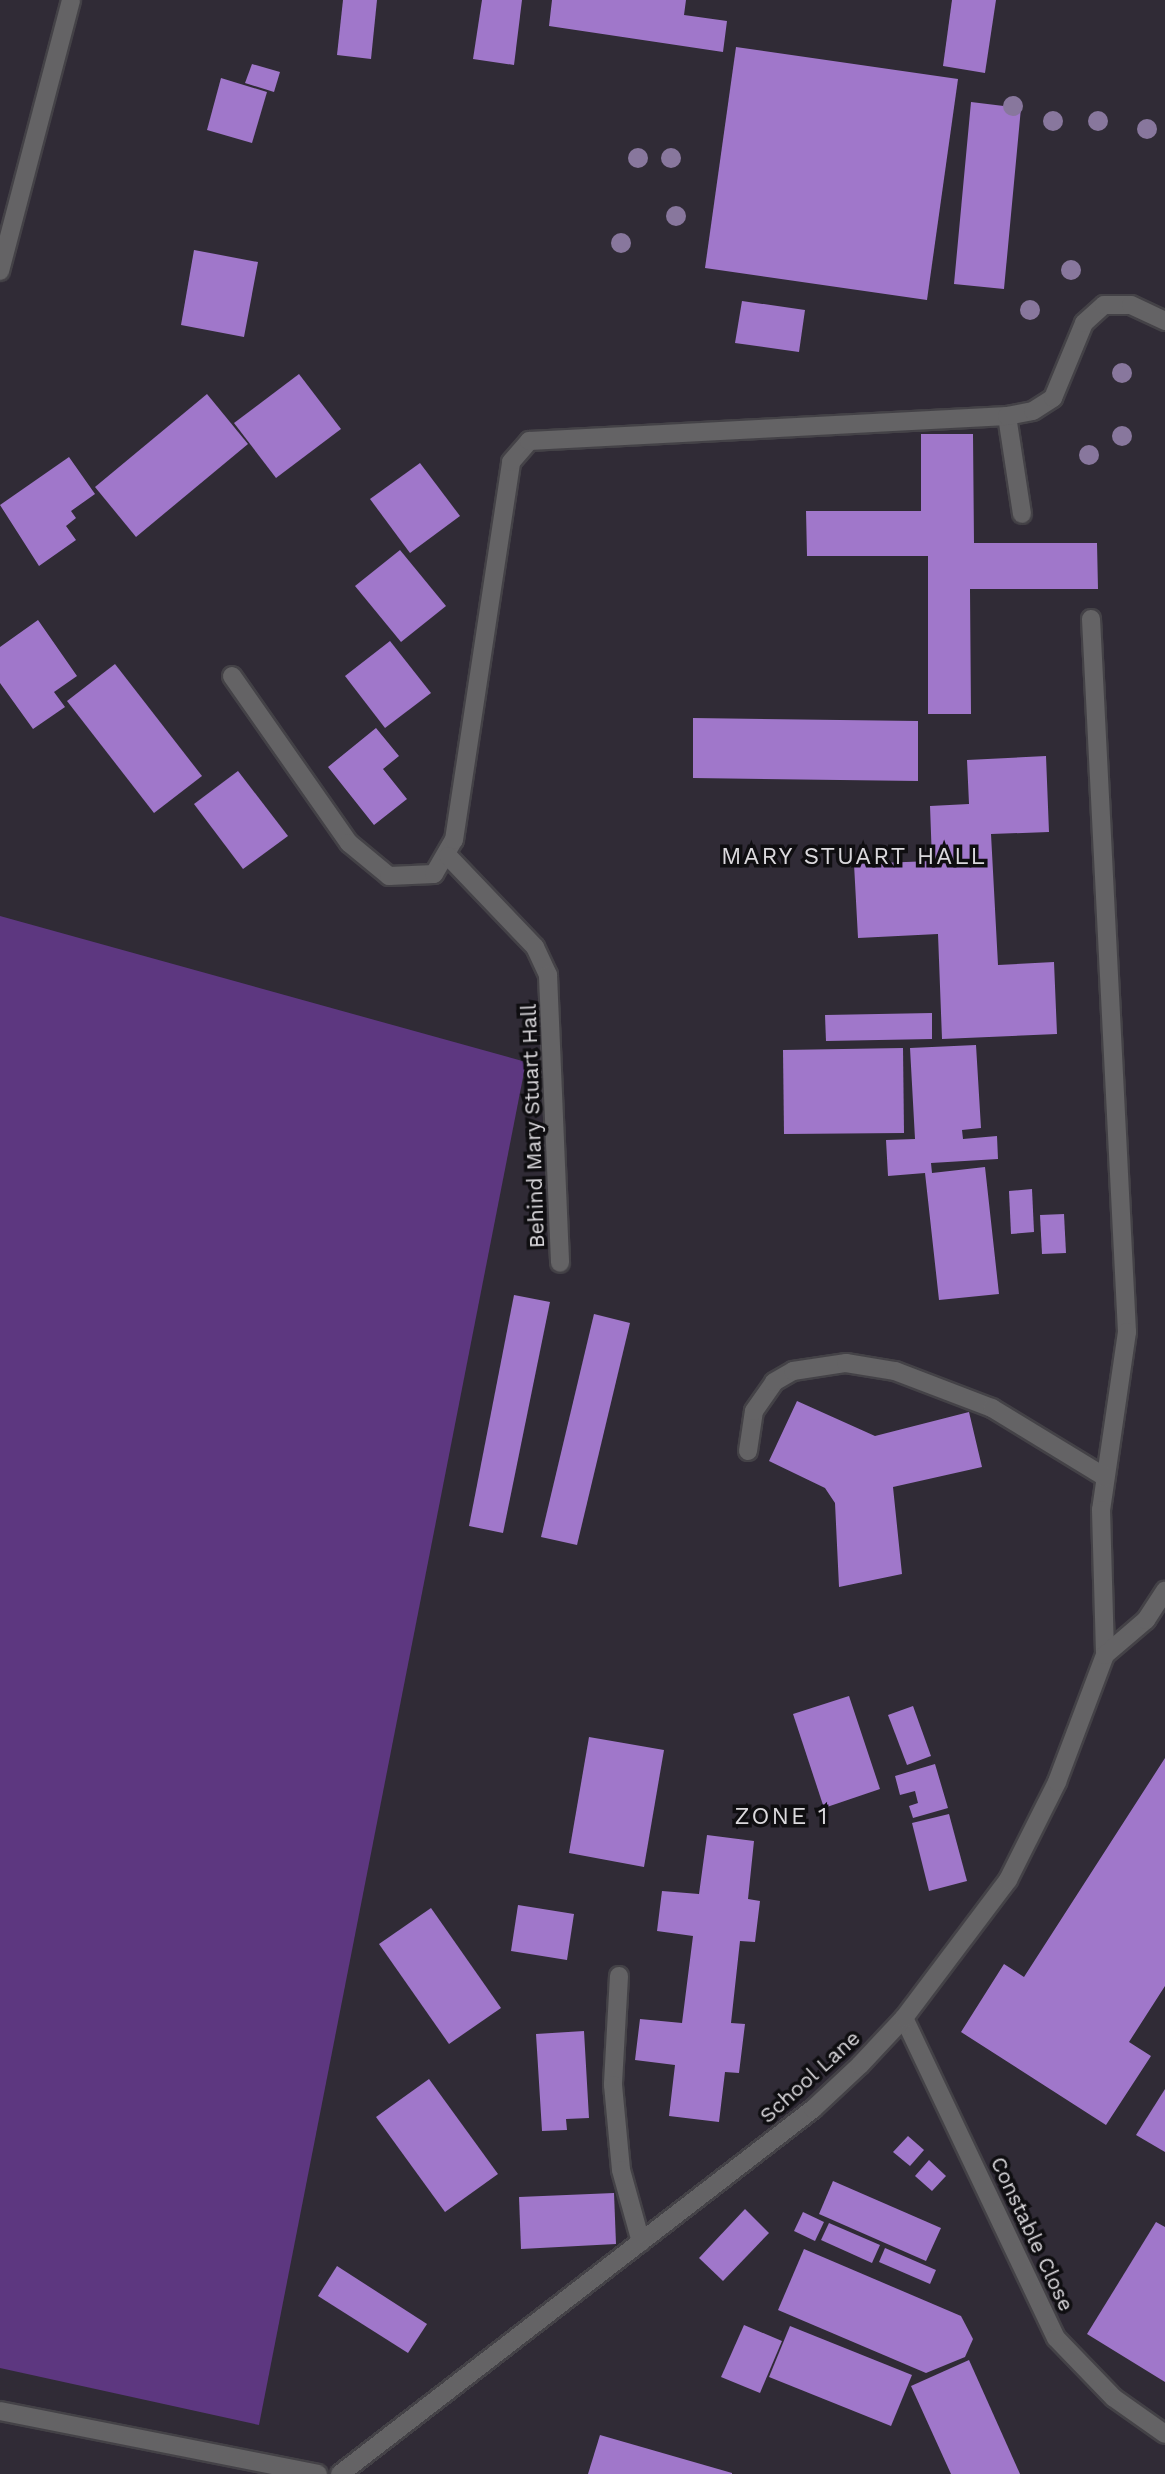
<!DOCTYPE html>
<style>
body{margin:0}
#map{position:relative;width:1165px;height:2474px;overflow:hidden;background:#27252a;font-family:"Work Sans",sans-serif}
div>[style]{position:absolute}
.built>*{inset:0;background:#302b36}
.green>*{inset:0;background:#5d3780}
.building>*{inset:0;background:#a077ca}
.roads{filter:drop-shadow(2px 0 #444247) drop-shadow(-2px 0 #444247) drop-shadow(0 2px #444247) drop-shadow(0 -2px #444247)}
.lane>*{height:18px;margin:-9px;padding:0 9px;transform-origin:9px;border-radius:9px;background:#646365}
.trees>*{width:20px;height:20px;margin:-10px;border-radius:50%;background:#88779d}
span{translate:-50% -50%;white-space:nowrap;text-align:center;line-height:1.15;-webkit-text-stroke:7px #0f0e11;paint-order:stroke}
.street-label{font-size:21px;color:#dbd9dd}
.quarter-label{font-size:24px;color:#dbd9dd;letter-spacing:2px}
</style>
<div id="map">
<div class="built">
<div style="clip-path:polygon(0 0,1165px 0,1165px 2474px,0 2474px)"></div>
</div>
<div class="green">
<div style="clip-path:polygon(0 916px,526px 1062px,259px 2425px,0 2368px)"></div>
</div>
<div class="building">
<div style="clip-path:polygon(343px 0,377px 0,371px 59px,337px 55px)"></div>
<div style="clip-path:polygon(482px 0,522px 0,514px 65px,473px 59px)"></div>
<div style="clip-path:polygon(552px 0,686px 0,684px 15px,727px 21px,723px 52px,549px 26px)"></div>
<div style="clip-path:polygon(952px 0,996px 0,985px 73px,943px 66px)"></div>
<div style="clip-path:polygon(736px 47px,958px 79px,927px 300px,705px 268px)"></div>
<div style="clip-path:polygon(252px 64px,280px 72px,274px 92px,245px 83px)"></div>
<div style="clip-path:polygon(221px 78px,267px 92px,252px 143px,207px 130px)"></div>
<div style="clip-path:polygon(971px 102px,1021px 108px,1004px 289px,954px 284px)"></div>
<div style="clip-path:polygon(194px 250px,258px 262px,244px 337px,181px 325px)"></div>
<div style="clip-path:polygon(742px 301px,805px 310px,799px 352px,735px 343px)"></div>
<div style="clip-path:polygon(299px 374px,341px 429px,276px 478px,234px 423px)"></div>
<div style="clip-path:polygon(207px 394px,248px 444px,136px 537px,95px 487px)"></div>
<div style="clip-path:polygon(921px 434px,973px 434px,974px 543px,1097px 543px,1098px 589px,970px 589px,971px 714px,928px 714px,928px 556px,807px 556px,806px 511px,921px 511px)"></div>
<div style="clip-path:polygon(69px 457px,95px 494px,71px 511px,76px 518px,66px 526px,76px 540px,39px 566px,0 505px)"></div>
<div style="clip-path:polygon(420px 463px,460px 516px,410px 553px,370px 499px)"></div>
<div style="clip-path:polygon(400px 550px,446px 606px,401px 642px,355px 586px)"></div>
<div style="clip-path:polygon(38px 620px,77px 676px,54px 692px,65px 707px,33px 729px,0 683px,0 647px)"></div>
<div style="clip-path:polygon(390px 641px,431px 693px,385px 728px,345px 676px)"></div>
<div style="clip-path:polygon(115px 664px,202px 776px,154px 813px,67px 701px)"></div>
<div style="clip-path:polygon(693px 718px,918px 721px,918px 781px,693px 778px)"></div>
<div style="clip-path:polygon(376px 728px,399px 756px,383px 769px,407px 799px,374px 825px,328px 767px)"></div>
<div style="clip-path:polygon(1046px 756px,1049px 832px,991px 834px,998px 965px,1054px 962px,1057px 1034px,942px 1039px,938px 934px,858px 938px,854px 864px,932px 861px,930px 806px,969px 804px,967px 760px)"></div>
<div style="clip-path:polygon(238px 771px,288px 836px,243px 869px,194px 804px)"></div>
<div style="clip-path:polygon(932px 1013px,932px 1039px,826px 1041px,825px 1015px)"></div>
<div style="clip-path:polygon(976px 1045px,981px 1128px,962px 1130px,963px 1139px,997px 1136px,998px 1159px,931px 1163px,932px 1173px,985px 1167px,999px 1294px,939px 1300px,925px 1173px,888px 1176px,886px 1140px,915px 1139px,910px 1048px)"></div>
<div style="clip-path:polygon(903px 1048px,904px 1133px,784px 1134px,783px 1050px)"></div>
<div style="clip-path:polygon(1032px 1189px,1034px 1232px,1011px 1234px,1009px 1191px)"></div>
<div style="clip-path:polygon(1064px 1214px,1066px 1253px,1042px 1254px,1040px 1215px)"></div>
<div style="clip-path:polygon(514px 1295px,550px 1302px,503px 1533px,469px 1526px)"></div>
<div style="clip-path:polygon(594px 1314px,630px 1323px,577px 1545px,541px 1537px)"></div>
<div style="clip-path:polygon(797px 1401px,875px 1436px,969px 1412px,982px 1467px,893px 1487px,902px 1574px,839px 1587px,835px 1503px,825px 1488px,769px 1461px)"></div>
<div style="clip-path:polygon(849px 1696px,880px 1789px,824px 1808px,793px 1714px)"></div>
<div style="clip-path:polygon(913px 1706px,931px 1756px,907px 1765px,888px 1715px)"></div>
<div style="clip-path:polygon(589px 1737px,664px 1750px,644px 1867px,569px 1853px)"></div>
<div style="clip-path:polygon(1165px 1758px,1165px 1986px,1129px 2042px,1151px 2056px,1106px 2125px,961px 2032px,1004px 1964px,1024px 1977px)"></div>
<div style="clip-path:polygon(935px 1764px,948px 1808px,913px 1818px,909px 1806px,918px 1803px,915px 1791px,900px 1795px,895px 1776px)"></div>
<div style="clip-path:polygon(949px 1814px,967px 1881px,929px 1891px,912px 1823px)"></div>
<div style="clip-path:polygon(707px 1835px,754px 1841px,748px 1899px,760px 1901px,755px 1942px,740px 1941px,731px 2023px,745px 2024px,739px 2073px,725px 2072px,719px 2122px,669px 2116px,675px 2065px,635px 2060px,640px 2019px,682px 2023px,693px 1936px,657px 1931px,662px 1891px,699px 1894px)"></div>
<div style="clip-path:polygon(518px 1905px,574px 1914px,567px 1960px,511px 1951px)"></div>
<div style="clip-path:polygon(431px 1908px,501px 2008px,449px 2044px,379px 1944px)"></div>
<div style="clip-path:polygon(584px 2031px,589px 2118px,566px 2119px,567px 2130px,542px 2131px,536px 2034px)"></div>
<div style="clip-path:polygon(429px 2079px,498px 2174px,445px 2212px,376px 2117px)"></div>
<div style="clip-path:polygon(1165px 2089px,1165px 2152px,1136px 2135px)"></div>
<div style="clip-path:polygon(908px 2136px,924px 2150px,910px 2166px,893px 2152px)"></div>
<div style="clip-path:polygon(929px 2160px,946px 2176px,932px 2191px,915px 2176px)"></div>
<div style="clip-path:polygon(833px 2181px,941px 2228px,926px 2261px,819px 2214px)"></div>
<div style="clip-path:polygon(614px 2193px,616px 2244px,521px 2249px,519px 2197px)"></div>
<div style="clip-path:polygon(745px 2209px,769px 2233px,723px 2281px,699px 2258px)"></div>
<div style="clip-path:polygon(803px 2212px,824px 2222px,815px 2241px,794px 2231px)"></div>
<div style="clip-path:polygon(1156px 2222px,1165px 2227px,1165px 2382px,1087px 2334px)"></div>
<div style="clip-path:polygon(829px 2223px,880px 2245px,872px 2263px,821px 2240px)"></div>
<div style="clip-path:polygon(885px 2248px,936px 2270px,930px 2284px,879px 2262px)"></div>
<div style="clip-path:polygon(804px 2249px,961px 2316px,973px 2339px,965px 2357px,926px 2373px,778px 2310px)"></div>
<div style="clip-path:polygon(337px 2266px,427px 2324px,408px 2353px,318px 2296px)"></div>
<div style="clip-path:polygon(744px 2325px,782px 2341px,760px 2393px,721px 2377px)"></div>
<div style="clip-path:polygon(790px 2326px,912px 2375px,891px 2426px,769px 2377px)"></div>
<div style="clip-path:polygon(969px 2360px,1020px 2474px,951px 2474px,911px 2386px)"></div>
<div style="clip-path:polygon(600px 2435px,732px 2473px,732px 2474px,588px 2474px)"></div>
</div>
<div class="roads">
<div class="lane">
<div style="left:0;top:271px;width:280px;rotate:-75.3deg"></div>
<div style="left:1007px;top:416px;width:99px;rotate:81.3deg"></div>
<div style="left:1091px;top:619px;width:714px;rotate:87.11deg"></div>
<div style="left:1127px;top:1332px;width:180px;rotate:98.3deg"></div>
<div style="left:1101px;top:1510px;width:145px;rotate:88.4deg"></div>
<div style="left:232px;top:676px;width:204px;rotate:55deg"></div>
<div style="left:349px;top:843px;width:52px;rotate:39.5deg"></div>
<div style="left:389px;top:876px;width:45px;rotate:-2.5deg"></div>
<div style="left:434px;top:874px;width:39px;rotate:-60deg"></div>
<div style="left:454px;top:840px;width:382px;rotate:-81.4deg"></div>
<div style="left:511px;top:462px;width:28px;rotate:-49deg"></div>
<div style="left:529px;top:441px;width:479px;rotate:-3deg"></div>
<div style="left:1007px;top:416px;width:26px;rotate:-11deg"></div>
<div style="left:1033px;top:411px;width:24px;rotate:-33deg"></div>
<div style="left:1053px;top:398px;width:81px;rotate:-67.5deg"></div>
<div style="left:1084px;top:323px;width:27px;rotate:-42deg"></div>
<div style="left:1104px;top:305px;width:27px"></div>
<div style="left:1131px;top:305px;width:38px;rotate:25deg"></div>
<div style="left:448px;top:856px;width:126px;rotate:46.3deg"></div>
<div style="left:535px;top:947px;width:31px;rotate:65deg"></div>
<div style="left:548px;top:975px;width:288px;rotate:87.6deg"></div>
<div style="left:748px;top:1451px;width:40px;rotate:-81.5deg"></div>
<div style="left:754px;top:1411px;width:35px;rotate:-55deg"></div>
<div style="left:774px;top:1382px;width:22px;rotate:-30deg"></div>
<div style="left:793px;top:1371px;width:54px;rotate:-8.6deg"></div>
<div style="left:846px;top:1363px;width:50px;rotate:9.3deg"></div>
<div style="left:895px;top:1371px;width:104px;rotate:20.9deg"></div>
<div style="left:992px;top:1408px;width:132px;rotate:31.4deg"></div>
<div style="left:619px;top:1976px;width:109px;rotate:93.2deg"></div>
<div style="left:613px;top:2085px;width:85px;rotate:84.6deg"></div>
<div style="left:621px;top:2170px;width:75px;rotate:74.5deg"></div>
<div style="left:904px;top:2018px;width:354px;rotate:64.6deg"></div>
<div style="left:1056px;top:2338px;width:83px;rotate:46deg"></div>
<div style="left:1114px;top:2398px;width:62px;rotate:35.2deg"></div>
<div style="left:0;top:2411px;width:324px;rotate:11.2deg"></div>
<div style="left:340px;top:2474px;width:597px;rotate:-37.66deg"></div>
<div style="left:813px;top:2109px;width:64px;rotate:-43.1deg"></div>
<div style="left:860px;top:2065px;width:64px;rotate:-46.9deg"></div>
<div style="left:904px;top:2018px;width:173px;rotate:-53deg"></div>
<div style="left:1008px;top:1880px;width:110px;rotate:-63.4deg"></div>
<div style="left:1057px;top:1782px;width:136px;rotate:-69.3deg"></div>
<div style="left:1105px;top:1655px;width:54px;rotate:-40.5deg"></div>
<div style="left:1146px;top:1620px;width:35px;rotate:-57deg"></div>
</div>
</div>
<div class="trees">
<div style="left:1013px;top:106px"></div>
<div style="left:1053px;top:121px"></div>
<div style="left:1098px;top:121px"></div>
<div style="left:1147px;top:129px"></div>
<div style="left:638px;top:158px"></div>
<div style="left:671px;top:158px"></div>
<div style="left:676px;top:216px"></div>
<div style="left:621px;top:243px"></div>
<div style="left:1071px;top:270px"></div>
<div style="left:1030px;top:310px"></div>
<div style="left:1122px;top:373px"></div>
<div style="left:1122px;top:436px"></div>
<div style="left:1089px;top:455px"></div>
</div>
<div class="street-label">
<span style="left:533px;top:1126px;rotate:-92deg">Behind Mary Stuart Hall</span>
<span style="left:810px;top:2077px;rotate:-42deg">School Lane</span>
<span style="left:1032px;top:2234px;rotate:65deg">Constable Close</span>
</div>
<div class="quarter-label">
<span style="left:854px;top:857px">MARY STUART HALL</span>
<span style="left:782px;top:1817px">ZONE 1</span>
</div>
</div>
